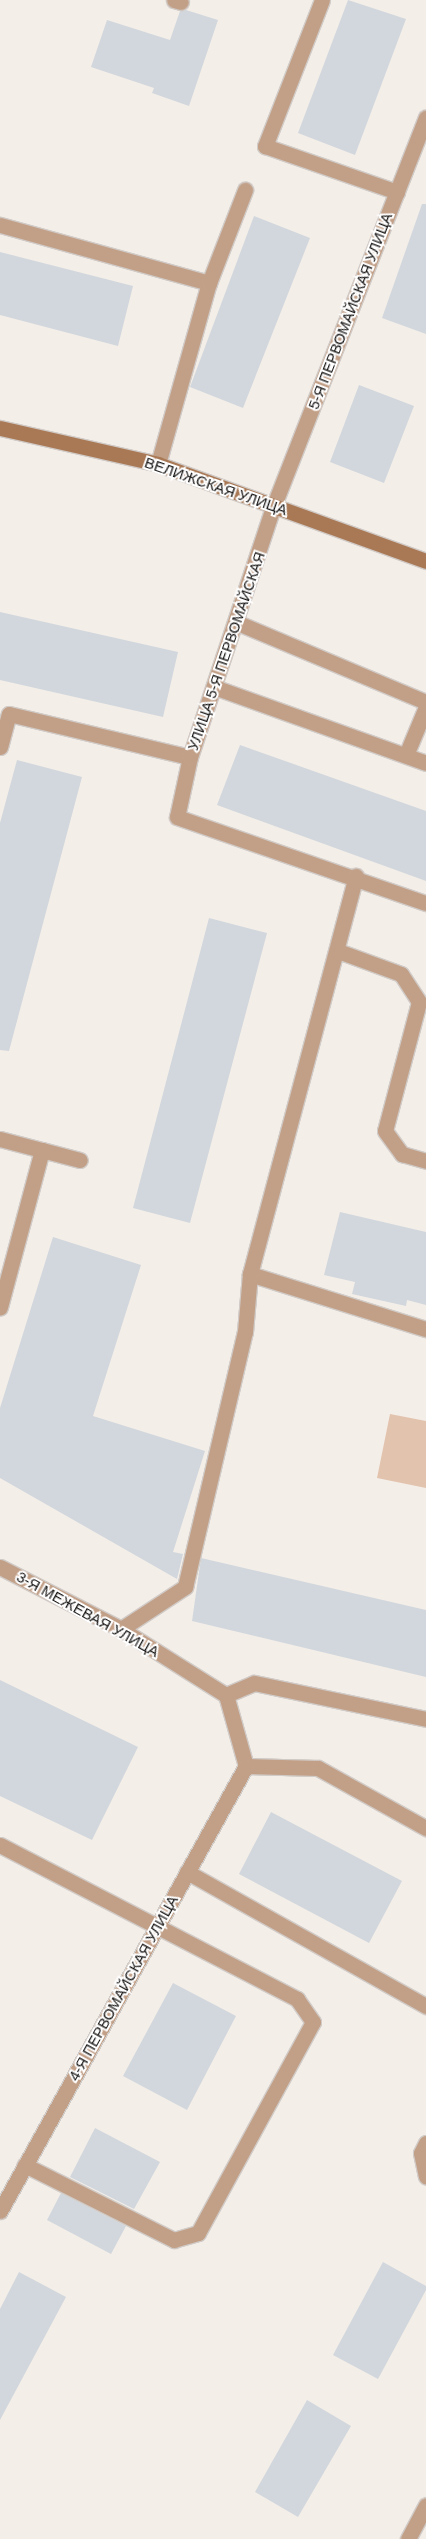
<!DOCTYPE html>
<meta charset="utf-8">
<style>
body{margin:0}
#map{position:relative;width:426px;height:2539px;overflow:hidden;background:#f4eee9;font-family:Helvetica,sans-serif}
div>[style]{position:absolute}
.green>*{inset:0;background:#e2c3ae}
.building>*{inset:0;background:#d1d7dc}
.roads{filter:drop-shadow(1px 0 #d1cbc7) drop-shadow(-1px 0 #d1cbc7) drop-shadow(0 1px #d1cbc7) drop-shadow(0 -1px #d1cbc7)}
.lane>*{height:15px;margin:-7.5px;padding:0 7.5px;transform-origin:7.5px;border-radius:7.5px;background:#c2a088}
.street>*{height:15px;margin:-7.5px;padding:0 7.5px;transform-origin:7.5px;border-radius:7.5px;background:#c2a088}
.secondary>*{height:15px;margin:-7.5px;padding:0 7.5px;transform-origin:7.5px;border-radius:7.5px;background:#a97956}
span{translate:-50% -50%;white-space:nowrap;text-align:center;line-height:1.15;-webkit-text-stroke:4px #fff;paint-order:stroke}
.street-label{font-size:15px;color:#181615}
</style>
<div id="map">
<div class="green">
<div style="clip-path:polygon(390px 1414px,426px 1421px,426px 1488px,377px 1478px)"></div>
</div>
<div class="building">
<div style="clip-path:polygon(348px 0,406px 19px,355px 155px,298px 133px)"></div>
<div style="clip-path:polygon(186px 10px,218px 20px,189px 106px,152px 93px,154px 88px,91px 67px,107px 20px,170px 40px,180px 11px)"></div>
<div style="clip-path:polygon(422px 204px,426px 204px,426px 334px,382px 318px)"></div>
<div style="clip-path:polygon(254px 216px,310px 238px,243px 408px,190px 387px)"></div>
<div style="clip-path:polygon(0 252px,133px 286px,118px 346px,0 315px)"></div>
<div style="clip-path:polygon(359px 385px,414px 406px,384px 483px,330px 462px)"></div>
<div style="clip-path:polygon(0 612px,178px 652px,163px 717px,0 680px)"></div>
<div style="clip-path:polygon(240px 745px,426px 811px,426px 881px,217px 805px)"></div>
<div style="clip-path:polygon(17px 760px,82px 777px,9px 1051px,0 1050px,0 823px)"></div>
<div style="clip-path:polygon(209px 918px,267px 933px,190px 1223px,133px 1208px)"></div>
<div style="clip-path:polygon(340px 1212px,426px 1232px,426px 1305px,407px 1300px,406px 1306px,352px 1294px,355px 1282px,324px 1275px)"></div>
<div style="clip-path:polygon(53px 1237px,141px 1265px,93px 1416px,205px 1451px,173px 1552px,183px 1554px,177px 1579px,0 1478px,0 1408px)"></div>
<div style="clip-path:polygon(201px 1558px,426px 1610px,426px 1677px,192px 1621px)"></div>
<div style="clip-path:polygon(0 1680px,138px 1747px,92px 1840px,0 1796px)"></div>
<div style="clip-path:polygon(271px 1812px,402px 1881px,369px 1943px,239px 1874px)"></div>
<div style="clip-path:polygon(173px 1983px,236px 2016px,187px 2110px,123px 2076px)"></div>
<div style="clip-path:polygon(95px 2128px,160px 2162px,134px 2209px,70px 2177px)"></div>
<div style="clip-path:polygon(61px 2193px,126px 2226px,111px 2254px,47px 2220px)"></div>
<div style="clip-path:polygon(383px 2262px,426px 2286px,426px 2290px,378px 2379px,333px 2355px)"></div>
<div style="clip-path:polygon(19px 2272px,66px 2297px,0 2420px,0 2309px)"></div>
<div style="clip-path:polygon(307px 2400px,351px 2426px,298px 2517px,255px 2492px)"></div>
</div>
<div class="roads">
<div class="lane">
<div style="left:174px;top:0;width:7px;rotate:16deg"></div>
<div style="left:322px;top:0;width:157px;rotate:111.3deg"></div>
<div style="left:265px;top:146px;width:140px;rotate:19.2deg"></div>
<div style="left:0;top:225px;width:217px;rotate:15.5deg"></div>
<div style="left:158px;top:464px;width:188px;rotate:-74.3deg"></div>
<div style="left:209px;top:283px;width:100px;rotate:-68.8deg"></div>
<div style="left:238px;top:623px;width:204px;rotate:22.8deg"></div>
<div style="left:214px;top:687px;width:225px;rotate:19.7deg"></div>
<div style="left:406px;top:755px;width:52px;rotate:-67.4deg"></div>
<div style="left:190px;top:757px;width:61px;rotate:102.2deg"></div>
<div style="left:177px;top:817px;width:263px;rotate:19.1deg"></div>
<div style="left:338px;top:951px;width:67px;rotate:20.1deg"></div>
<div style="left:401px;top:974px;width:33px;rotate:57deg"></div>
<div style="left:419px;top:1002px;width:133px;rotate:104.8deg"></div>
<div style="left:385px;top:1131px;width:29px;rotate:54deg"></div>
<div style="left:402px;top:1154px;width:25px;rotate:16deg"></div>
<div style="left:0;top:1139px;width:43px;rotate:14.7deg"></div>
<div style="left:42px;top:1150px;width:163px;rotate:105deg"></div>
<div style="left:42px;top:1150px;width:39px;rotate:15deg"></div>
<div style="left:250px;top:1274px;width:184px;rotate:17.4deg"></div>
<div style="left:121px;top:1629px;width:77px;rotate:-33.3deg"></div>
<div style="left:185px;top:1587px;width:262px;rotate:-76.8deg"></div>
<div style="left:245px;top:1332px;width:58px;rotate:-85.1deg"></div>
<div style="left:250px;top:1274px;width:412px;rotate:-75.1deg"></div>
<div style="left:226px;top:1695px;width:30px;rotate:-23deg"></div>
<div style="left:254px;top:1683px;width:176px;rotate:11.8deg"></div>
<div style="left:0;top:1845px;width:335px;rotate:27.4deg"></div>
<div style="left:297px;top:1999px;width:28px;rotate:55deg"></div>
<div style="left:313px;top:2022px;width:240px;rotate:118.6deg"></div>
<div style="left:198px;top:2233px;width:25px;rotate:164deg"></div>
<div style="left:174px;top:2240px;width:167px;rotate:-153.3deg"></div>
<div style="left:187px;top:1872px;width:274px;rotate:29.3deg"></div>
<div style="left:426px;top:2143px;width:11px;rotate:117deg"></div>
<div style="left:421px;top:2153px;width:24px;rotate:78deg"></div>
</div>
<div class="street">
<div style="left:0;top:747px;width:34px;rotate:-75deg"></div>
<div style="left:9px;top:714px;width:186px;rotate:13.4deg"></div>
<div style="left:190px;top:757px;width:266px;rotate:-71.6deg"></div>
<div style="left:274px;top:505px;width:416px;rotate:-68.6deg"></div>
<div style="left:0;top:1567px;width:136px;rotate:27.1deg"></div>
<div style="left:121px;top:1629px;width:124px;rotate:32.2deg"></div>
<div style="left:226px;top:1695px;width:74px;rotate:74.3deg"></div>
<div style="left:246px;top:1766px;width:72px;rotate:1.6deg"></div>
<div style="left:318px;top:1768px;width:124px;rotate:29.1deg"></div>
<div style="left:0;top:2211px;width:508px;rotate:-61.07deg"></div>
<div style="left:408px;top:2539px;width:38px;rotate:-62deg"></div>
</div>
<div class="secondary">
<div style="left:0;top:428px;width:162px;rotate:12.8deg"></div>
<div style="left:158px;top:464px;width:285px;rotate:19.9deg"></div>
</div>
</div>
<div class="street-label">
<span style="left:350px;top:311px;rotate:-69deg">5-Я ПЕРВОМАЙСКАЯ УЛИЦА</span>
<span style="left:216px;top:486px;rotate:19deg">ВЕЛИЖСКАЯ УЛИЦА</span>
<span style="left:226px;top:651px;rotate:-71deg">УЛИЦА 5-Я ПЕРВОМАЙСКАЯ</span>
<span style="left:88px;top:1614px;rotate:29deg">3-Я МЕЖЕВАЯ УЛИЦА</span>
<span style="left:123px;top:1988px;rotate:-61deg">4-Я ПЕРВОМАЙСКАЯ УЛИЦА</span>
</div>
</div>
